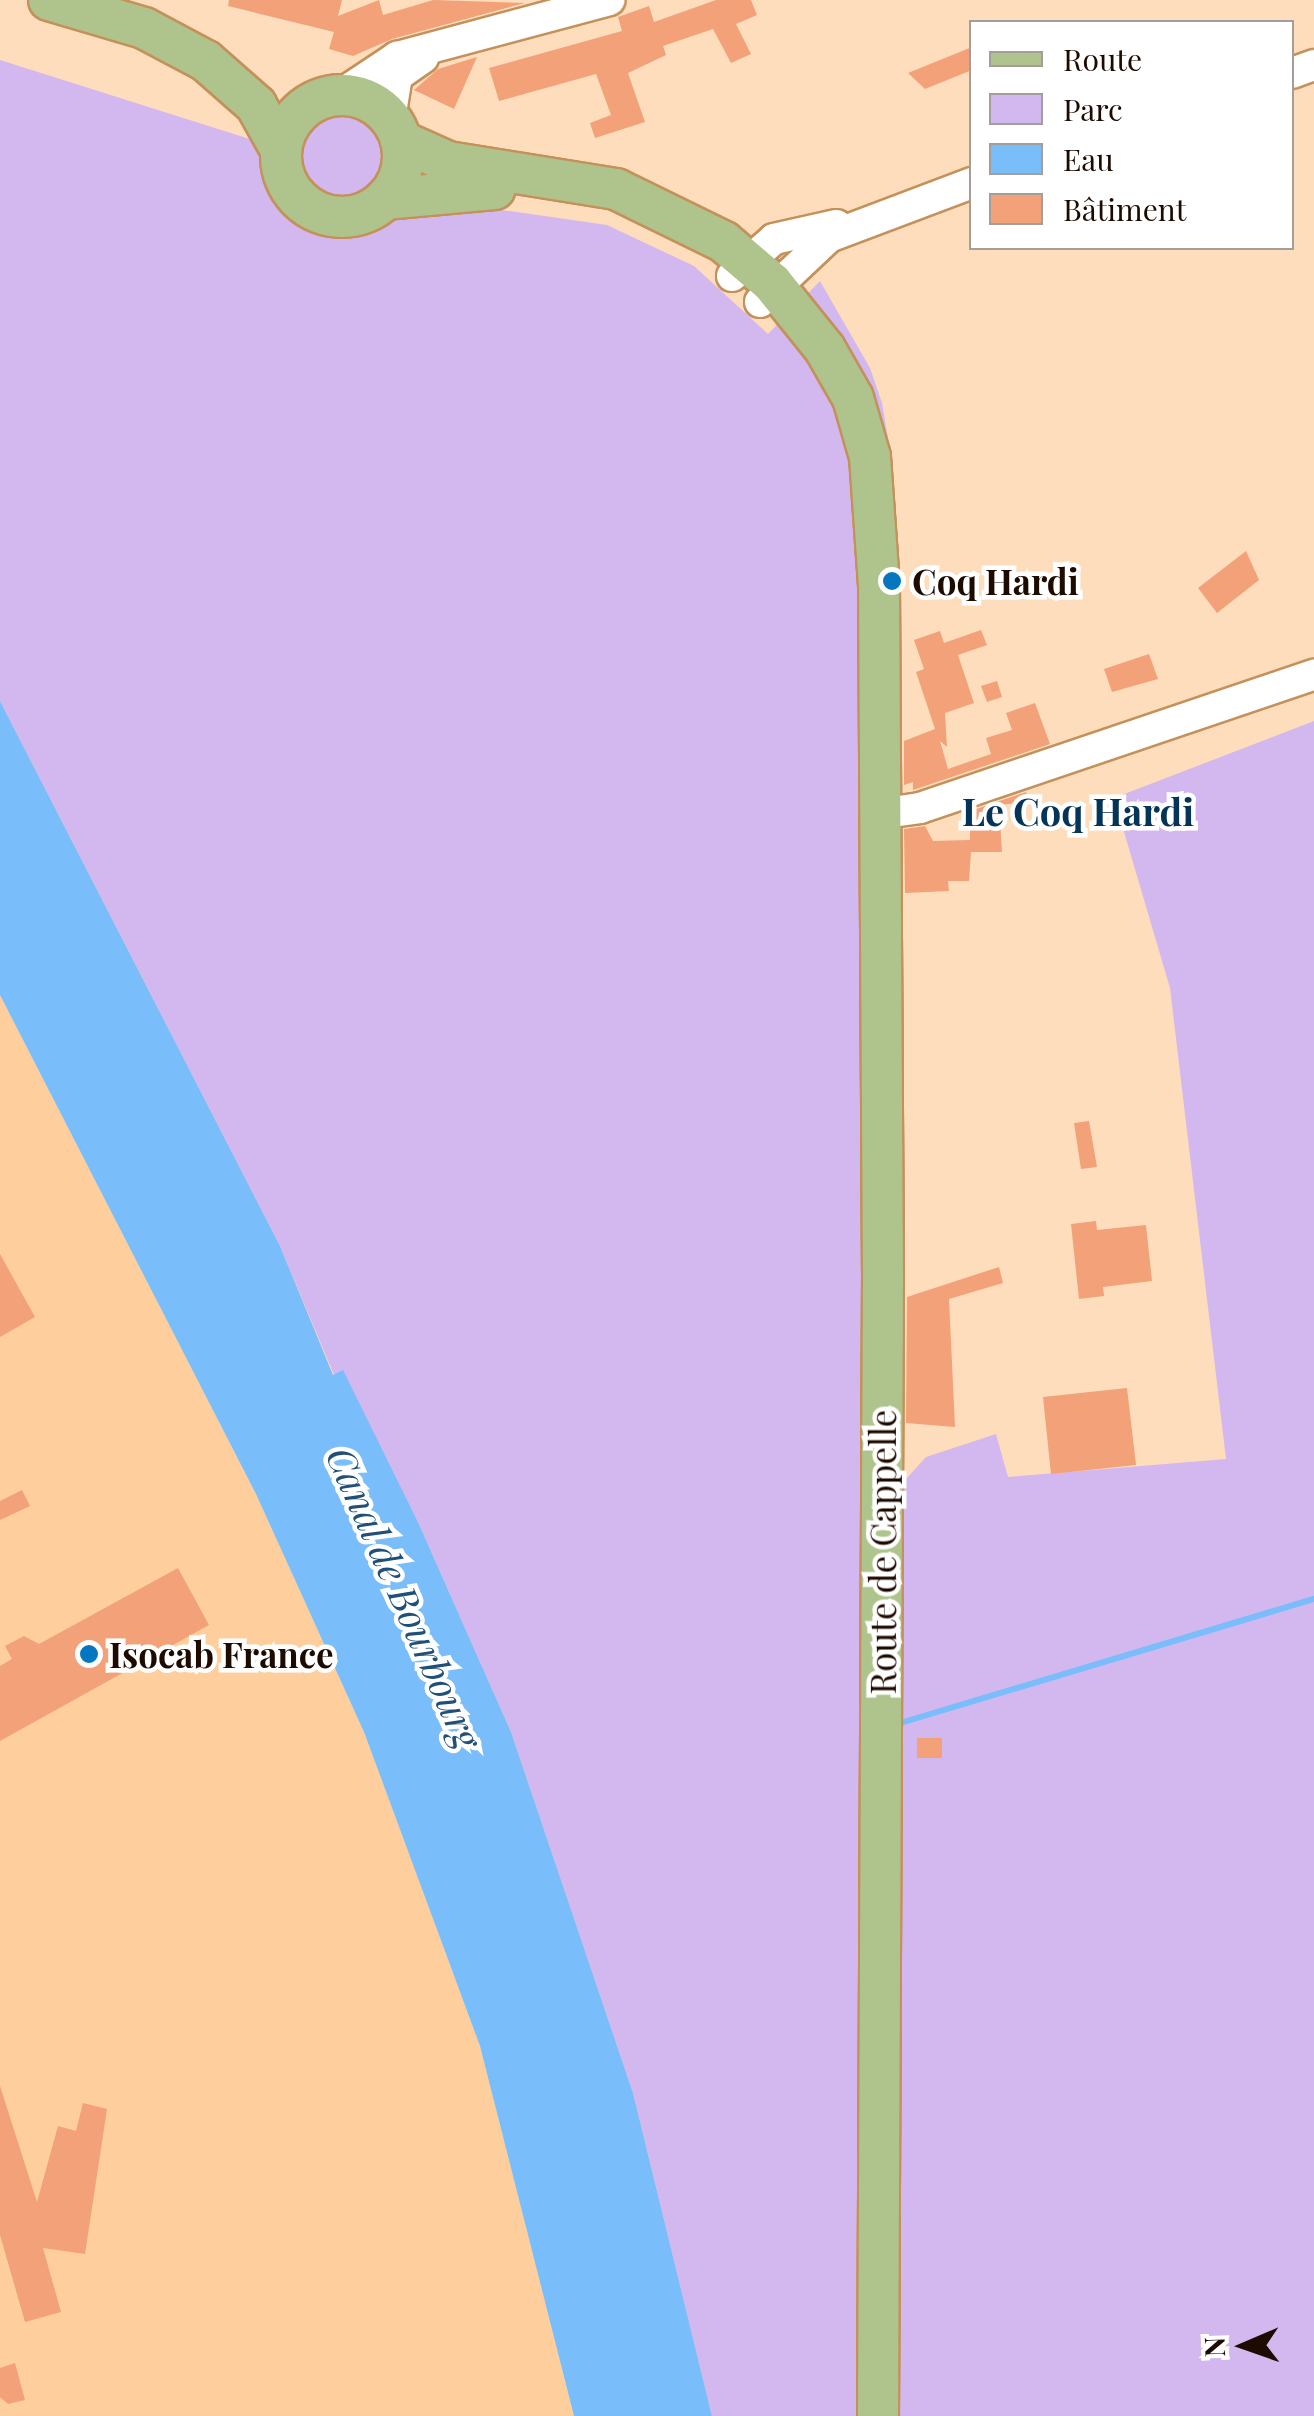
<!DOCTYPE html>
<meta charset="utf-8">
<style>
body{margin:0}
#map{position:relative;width:1314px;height:2416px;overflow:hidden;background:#feddbc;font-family:"Playfair Display",serif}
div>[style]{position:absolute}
.built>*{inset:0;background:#fece9d}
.green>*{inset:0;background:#d2b8ee}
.round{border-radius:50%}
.water>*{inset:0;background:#79bdfa}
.stream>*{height:6px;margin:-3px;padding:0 3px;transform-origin:3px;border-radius:3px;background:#79bdfa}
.building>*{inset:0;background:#f2a179}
.roads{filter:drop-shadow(2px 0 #c4915a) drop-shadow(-2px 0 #c4915a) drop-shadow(0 2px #c4915a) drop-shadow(0 -2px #c4915a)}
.minor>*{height:30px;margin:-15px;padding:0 15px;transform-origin:15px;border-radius:15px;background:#fff}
.major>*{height:40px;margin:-20px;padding:0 20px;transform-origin:20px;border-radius:20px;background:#afc48c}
.major>.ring{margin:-20px;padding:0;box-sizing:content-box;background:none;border:40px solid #afc48c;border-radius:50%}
.dots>*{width:28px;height:28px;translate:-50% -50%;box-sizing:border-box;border:5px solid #fff;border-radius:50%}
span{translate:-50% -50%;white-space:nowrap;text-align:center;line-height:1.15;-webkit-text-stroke:9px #fff;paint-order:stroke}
.poi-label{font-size:35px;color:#1e0b00;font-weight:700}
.left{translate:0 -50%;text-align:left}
.street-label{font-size:35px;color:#1e0b00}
.neighbourhood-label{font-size:38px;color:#043458;font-weight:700}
.water-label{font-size:38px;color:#205078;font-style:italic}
.legend{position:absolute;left:969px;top:20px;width:325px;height:230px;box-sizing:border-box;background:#fff;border:2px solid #a59d99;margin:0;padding:12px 18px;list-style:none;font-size:30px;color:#1e0b00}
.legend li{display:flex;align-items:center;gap:20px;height:50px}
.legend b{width:50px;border:2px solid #a59d99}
.north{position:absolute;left:1194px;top:2296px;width:100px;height:100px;-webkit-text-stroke:8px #fff;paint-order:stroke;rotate:268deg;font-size:28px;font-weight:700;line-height:40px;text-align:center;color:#1e0b00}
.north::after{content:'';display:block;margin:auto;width:35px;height:45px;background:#1e0b00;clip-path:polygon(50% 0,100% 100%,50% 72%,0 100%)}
</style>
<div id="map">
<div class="built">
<div style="clip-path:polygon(0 995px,256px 1494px,364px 1732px,480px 2046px,574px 2416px,0 2416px)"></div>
</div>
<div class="green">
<div style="clip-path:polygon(0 60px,262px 143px,269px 186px,282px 206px,329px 234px,372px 229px,407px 209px,488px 208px,607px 225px,694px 266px,768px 334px,820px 281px,870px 368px,882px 403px,891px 456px,901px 641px,861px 656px,864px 1481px,907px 1478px,926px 1457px,996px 1434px,1008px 1477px,1226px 1459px,1170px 988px,1114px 798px,1314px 721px,1314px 2416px,712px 2416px,633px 2093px,511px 1732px,418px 1522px,343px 1371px,334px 1375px,280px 1246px,0 701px)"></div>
<div class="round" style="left:296px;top:111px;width:92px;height:92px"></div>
</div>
<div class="water">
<div style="clip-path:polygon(0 701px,280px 1246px,333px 1375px,343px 1370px,418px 1522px,511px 1732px,633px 2093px,712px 2416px,574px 2416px,480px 2046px,364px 1732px,256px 1494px,0 995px)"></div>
</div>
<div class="stream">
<div style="left:897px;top:1724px;width:435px;rotate:-16.7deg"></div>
</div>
<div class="building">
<div style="clip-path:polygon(229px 0,342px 0,338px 16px,379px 0,383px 15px,433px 0,525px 3px,392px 39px,353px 56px,329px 49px,334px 32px,228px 6px)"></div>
<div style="clip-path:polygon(716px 0,751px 0,757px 15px,736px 24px,751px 54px,731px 63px,713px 29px,663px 46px,666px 55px,628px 73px,645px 122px,595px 138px,590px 123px,611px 115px,596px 74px,499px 101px,489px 68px,622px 31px,618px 17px,649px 6px,654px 22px)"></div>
<div style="clip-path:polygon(972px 47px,972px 70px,962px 74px,925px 89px,908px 73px)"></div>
<div style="clip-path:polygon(477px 57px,454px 109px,414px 90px,438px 69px)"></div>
<div style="clip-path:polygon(1246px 551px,1259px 580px,1217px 613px,1198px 588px)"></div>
<div style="clip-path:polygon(981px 630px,987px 645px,958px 655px,974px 703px,945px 713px,947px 747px,940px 741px,948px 769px,991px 754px,986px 738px,1012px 730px,1006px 713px,1035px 703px,1050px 744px,913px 790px,913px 782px,904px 785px,904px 741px,935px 729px,916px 672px,924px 669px,914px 640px,940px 631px,944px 643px)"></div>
<div style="clip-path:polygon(1149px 654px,1158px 679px,1112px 692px,1104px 669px)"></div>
<div style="clip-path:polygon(997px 681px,1002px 697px,987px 702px,981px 686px)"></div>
<div style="clip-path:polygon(1026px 792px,1028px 802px,999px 805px,1002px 852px,971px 852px,969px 881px,948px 881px,949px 891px,905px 893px,904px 829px,925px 826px,933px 841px,970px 840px,970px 811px)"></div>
<div style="clip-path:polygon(1089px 1121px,1097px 1167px,1081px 1169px,1074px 1123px)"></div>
<div style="clip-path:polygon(1096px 1221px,1097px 1230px,1146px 1225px,1152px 1281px,1103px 1287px,1104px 1296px,1079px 1299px,1071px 1224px)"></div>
<div style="clip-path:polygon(0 1254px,35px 1317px,0 1337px)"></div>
<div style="clip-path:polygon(999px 1267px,1003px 1283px,949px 1299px,955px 1427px,906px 1423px,907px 1297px)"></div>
<div style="clip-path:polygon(1127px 1388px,1136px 1465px,1051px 1474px,1043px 1397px)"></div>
<div style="clip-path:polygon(22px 1490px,30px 1506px,0 1520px,0 1501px)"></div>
<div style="clip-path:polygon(178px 1568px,209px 1625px,0 1741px,0 1666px,12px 1659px,5px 1646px,24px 1636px,39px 1644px)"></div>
<div style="clip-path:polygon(917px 1738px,942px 1738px,942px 1758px,917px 1758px)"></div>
<div style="clip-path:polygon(0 2086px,37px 2202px,58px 2126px,76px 2131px,83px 2103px,107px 2109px,85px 2254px,43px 2248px,61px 2312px,25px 2322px,0 2235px)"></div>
<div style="clip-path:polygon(15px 2363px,25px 2400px,8px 2404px,0 2397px,0 2368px)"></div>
</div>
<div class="roads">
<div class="minor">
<div style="left:1292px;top:73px;width:23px;rotate:-20deg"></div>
<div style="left:340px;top:95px;width:69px;rotate:-33.7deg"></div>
<div style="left:397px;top:57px;width:220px;rotate:-15deg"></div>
<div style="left:390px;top:119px;width:44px;rotate:-80.8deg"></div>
<div style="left:397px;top:76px;width:32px;rotate:-35deg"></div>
<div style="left:732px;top:276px;width:56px;rotate:-41.4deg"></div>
<div style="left:774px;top:239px;width:64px;rotate:-12.7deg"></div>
<div style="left:760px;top:302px;width:95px;rotate:-43.3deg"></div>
<div style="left:829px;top:237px;width:153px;rotate:-20.7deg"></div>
<div style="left:878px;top:814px;width:42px;rotate:-8.1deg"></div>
<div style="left:920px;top:808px;width:416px;rotate:-18.7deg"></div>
</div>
<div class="major">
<div style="left:49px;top:0;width:99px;rotate:16.4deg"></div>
<div style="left:144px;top:28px;width:70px;rotate:28deg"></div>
<div style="left:206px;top:61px;width:67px;rotate:41.3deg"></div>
<div style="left:256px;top:105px;width:51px;rotate:60.9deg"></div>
<div class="ring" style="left:281px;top:95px;width:82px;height:82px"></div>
<div style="left:401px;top:141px;width:51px;rotate:24.1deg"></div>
<div style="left:448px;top:162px;width:170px;rotate:9.1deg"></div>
<div style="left:616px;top:189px;width:120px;rotate:26.1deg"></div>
<div style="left:724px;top:242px;width:63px;rotate:40.5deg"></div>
<div style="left:772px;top:283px;width:85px;rotate:51.2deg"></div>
<div style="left:825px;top:349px;width:56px;rotate:60.3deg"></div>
<div style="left:853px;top:398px;width:61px;rotate:73.9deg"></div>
<div style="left:870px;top:457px;width:128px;rotate:86deg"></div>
<div style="left:879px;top:585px;width:689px;rotate:89.67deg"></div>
<div style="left:883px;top:1274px;width:1142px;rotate:90.25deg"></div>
<div style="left:385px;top:199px;width:110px;rotate:-5.2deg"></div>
</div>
</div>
<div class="dots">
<div style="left:892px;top:581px;background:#0577c1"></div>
<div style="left:89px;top:1654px;background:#0577c1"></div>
</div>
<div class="poi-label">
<span class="left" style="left:912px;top:581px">Coq Hardi</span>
<span class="left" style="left:109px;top:1654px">Isocab France</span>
</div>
<div class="street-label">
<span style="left:882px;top:1552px;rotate:-90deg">Route de Cappelle</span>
</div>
<div class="neighbourhood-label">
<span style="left:1078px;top:811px">Le Coq Hardi</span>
</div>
<div class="water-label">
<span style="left:405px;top:1597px;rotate:66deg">Canal de Bourbourg</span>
</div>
<ul class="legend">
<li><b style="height:12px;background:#afc48c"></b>Route</li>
<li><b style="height:28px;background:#d2b8ee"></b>Parc</li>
<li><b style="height:28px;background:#79bdfa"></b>Eau</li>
<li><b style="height:28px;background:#f2a179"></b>Bâtiment</li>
</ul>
<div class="north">N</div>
</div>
